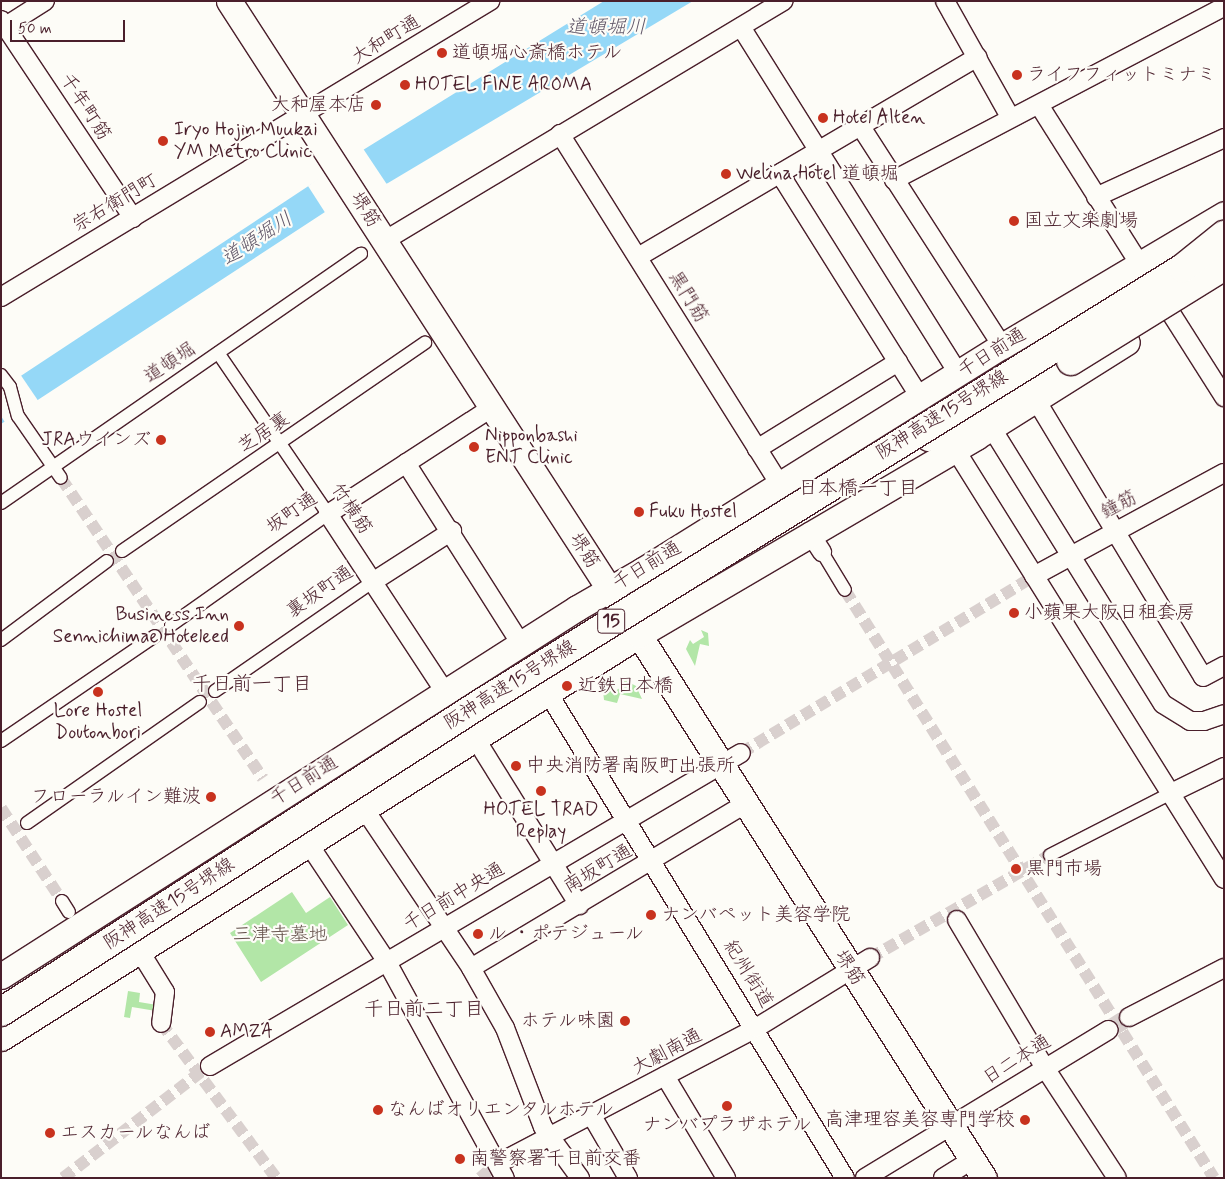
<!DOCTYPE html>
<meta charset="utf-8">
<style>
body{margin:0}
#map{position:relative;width:1225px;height:1179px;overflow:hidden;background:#fdfcf7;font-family:Mynerve,"Klee One",sans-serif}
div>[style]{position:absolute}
.green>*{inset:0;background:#b2e6a7}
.water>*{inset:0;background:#95d8f7}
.pier>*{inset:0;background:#fdfcf7}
.pedestrian-tunnel>*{height:12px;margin-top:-6px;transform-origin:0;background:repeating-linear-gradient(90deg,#d9d0ce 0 12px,transparent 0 18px)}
.minor-tunnel>*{height:18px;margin-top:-9px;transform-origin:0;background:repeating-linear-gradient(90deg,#d9d0ce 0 18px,transparent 0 27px)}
.roads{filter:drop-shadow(1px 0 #4a1f2b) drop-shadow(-1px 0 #4a1f2b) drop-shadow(0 1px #4a1f2b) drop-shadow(0 -1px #4a1f2b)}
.pedestrian>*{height:12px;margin:-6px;padding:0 6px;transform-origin:6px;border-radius:6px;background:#fdfcf7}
.minor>*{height:18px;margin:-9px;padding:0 9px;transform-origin:9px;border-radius:9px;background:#fdfcf7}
.secondary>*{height:25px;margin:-12.5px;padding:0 12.5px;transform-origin:12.5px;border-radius:12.5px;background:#fdfcf7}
.motorway>*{height:28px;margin:-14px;padding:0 14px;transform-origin:14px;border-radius:14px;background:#fdfcf7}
.bridges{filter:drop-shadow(1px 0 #4a1f2b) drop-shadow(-1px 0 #4a1f2b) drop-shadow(0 1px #4a1f2b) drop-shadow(0 -1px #4a1f2b)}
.motorway-bridge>*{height:28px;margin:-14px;padding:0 14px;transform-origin:14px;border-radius:14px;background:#fdfcf7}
.dots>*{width:14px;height:14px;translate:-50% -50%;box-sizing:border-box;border:2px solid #fdfcf7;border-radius:50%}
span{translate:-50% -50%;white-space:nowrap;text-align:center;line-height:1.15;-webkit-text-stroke:4.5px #fdfcf7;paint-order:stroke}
.shield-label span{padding:1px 4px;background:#fdfcf7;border:1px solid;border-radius:4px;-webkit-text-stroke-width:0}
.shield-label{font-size:18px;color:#4a1f2b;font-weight:700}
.street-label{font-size:19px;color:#4a1f2b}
.poi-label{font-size:19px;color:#4a1f2b}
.left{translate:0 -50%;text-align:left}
.right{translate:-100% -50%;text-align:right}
.park-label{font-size:19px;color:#64514a}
.water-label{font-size:20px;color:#605668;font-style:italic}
.neighbourhood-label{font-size:20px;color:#4a1f2b}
.frame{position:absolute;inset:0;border:2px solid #4a1f2b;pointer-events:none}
.scale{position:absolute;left:10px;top:20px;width:115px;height:22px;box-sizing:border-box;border:2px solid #4a1f2b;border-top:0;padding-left:6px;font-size:15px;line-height:18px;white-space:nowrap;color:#4a1f2b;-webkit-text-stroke:4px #fdfcf7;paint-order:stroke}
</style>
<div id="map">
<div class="green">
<div style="clip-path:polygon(701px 630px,708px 633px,709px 646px,700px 644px,695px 666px,686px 649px,690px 640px,693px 644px,704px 637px)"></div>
<div style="clip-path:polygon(623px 679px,636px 686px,642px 699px,620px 694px,617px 703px,604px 700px,603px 690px,608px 687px,612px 693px,623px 686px,620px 680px)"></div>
<div style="clip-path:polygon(292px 892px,306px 913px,330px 897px,348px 925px,261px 982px,230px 933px)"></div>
<div style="clip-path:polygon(128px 991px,140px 993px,139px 1002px,157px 1005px,156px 1011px,132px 1007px,130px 1018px,124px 1017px)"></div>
</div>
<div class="water">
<div style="clip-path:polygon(604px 1px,693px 1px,388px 183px,325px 212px,1px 424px,1px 389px,363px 150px)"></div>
</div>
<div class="pier">
<div style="clip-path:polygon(362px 147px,388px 186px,326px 214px,308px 186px)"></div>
<div style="clip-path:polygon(20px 374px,39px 402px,6px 424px,1px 416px,1px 386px)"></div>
</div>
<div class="pedestrian-tunnel">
<div style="left:61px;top:478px;width:362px;rotate:56.1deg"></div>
<div style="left:845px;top:590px;width:694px;rotate:57.89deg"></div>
<div style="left:741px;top:753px;width:335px;rotate:-31.1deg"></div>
<div style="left:1px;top:808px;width:111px;rotate:56.7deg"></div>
<div style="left:870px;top:958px;width:207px;rotate:-29.8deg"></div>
<div style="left:161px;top:1023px;width:193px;rotate:53.4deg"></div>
<div style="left:63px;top:1178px;width:180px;rotate:-37.6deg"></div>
<div style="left:480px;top:1178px;width:16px;rotate:-40deg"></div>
</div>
<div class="minor-tunnel">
<div style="left:1108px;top:1030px;width:25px;rotate:-32deg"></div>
</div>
<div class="roads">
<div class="pedestrian">
<div style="left:1px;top:375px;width:15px;rotate:53deg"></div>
<div style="left:10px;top:387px;width:30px;rotate:75deg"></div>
<div style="left:18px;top:416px;width:75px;rotate:55.3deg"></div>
<div style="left:1px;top:503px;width:438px;rotate:-34.7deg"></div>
<div style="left:122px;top:551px;width:368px;rotate:-34.5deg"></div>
<div style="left:822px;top:552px;width:44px;rotate:58.8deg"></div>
<div style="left:171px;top:625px;width:192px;rotate:-35.3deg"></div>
<div style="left:328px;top:514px;width:195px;rotate:-124.3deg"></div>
<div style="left:1px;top:640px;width:132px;rotate:-36.7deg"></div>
<div style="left:215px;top:691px;width:193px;rotate:-34.7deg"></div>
<div style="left:1px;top:741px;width:186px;rotate:-34.3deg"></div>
<div style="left:27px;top:823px;width:211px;rotate:-35deg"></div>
<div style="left:1050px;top:855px;width:136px;rotate:-27.1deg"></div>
<div style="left:62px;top:901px;width:13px;rotate:58deg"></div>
</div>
<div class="minor">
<div style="left:945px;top:1px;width:133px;rotate:60.7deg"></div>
<div style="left:1px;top:20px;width:238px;rotate:56.3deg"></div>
<div style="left:741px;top:27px;width:408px;rotate:57.9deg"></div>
<div style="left:1px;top:29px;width:52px;rotate:-32.5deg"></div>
<div style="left:1039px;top:105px;width:200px;rotate:57.7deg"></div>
<div style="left:861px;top:127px;width:260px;rotate:57.2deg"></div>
<div style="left:560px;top:134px;width:412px;rotate:57.9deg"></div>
<div style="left:782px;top:172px;width:10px;rotate:73deg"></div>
<div style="left:785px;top:182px;width:254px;rotate:57.9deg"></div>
<div style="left:894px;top:180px;width:373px;rotate:-27.7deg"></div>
<div style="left:1096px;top:197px;width:141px;rotate:-24.7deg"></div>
<div style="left:384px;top:241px;width:466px;rotate:-31deg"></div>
<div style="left:638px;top:257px;width:394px;rotate:-30.5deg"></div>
<div style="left:1160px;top:296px;width:120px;rotate:57.6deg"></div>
<div style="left:1px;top:297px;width:572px;rotate:-31.19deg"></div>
<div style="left:1036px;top:400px;width:323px;rotate:58.9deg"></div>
<div style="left:1203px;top:677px;width:24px;rotate:-28deg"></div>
<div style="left:991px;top:427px;width:326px;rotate:58.2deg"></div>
<div style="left:1163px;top:704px;width:32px;rotate:32deg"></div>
<div style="left:1190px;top:721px;width:14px"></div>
<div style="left:1204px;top:721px;width:21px;rotate:-19deg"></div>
<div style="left:757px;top:449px;width:166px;rotate:-31.7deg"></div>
<div style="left:955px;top:449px;width:507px;rotate:57.97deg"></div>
<div style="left:406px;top:463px;width:214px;rotate:57.6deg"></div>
<div style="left:809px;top:532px;width:24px;rotate:57deg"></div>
<div style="left:1034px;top:576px;width:216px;rotate:-28.5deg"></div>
<div style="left:374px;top:581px;width:93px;rotate:-32.7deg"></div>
<div style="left:445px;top:692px;width:213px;rotate:-123.3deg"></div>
<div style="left:328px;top:514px;width:194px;rotate:-33deg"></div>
<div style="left:548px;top:693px;width:569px;rotate:58.52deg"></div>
<div style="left:475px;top:738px;width:197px;rotate:58.1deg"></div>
<div style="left:1171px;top:793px;width:59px;rotate:-26.1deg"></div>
<div style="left:363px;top:807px;width:194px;rotate:56.1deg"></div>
<div style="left:471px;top:968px;width:69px;rotate:60.5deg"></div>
<div style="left:505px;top:1028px;width:106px;rotate:69deg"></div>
<div style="left:543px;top:1127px;width:63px;rotate:54deg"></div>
<div style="left:308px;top:843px;width:143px;rotate:56.4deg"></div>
<div style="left:387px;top:962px;width:246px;rotate:61.4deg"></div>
<div style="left:957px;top:920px;width:172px;rotate:59.3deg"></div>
<div style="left:1045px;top:1068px;width:131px;rotate:56.8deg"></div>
<div style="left:139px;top:950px;width:49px;rotate:58.2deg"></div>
<div style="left:165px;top:992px;width:31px;rotate:97deg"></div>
<div style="left:471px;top:968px;width:319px;rotate:-30.9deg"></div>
<div style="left:1129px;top:1017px;width:107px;rotate:-27.3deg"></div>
<div style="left:210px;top:1066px;width:616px;rotate:-30.52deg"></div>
<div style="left:665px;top:1076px;width:119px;rotate:59.1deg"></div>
<div style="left:592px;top:1116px;width:72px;rotate:59.9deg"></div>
<div style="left:499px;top:1163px;width:290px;rotate:-27.7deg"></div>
<div style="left:756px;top:1028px;width:134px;rotate:-31.6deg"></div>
<div style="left:865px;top:1178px;width:285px;rotate:-31.3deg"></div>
<div style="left:943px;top:1178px;width:34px;rotate:-32deg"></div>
</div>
<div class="secondary">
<div style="left:229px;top:1px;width:755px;rotate:57.11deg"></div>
<div style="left:639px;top:635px;width:643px;rotate:57.57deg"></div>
<div style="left:1px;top:976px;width:684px;rotate:-32.57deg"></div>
<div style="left:577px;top:608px;width:76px;rotate:-29.9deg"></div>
<div style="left:643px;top:570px;width:423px;rotate:-32deg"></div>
<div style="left:1002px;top:346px;width:258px;rotate:-30.7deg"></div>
<div style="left:1px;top:1038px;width:755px;rotate:-32.28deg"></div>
<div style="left:639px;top:635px;width:391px;rotate:-30.4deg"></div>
<div style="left:976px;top:437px;width:178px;rotate:-32.2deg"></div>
</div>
<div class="motorway">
<div style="left:929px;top:437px;width:161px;rotate:-28.2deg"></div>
</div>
</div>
<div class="bridges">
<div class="motorway-bridge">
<div style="left:1071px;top:361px;width:180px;rotate:-31.8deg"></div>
<div style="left:1px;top:1012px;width:573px;rotate:-32.75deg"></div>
<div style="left:483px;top:702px;width:824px;rotate:-31.8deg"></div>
<div style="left:1183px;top:268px;width:53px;rotate:-38.8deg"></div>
</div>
</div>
<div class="dots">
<div style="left:442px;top:53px;background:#c8321e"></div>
<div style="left:1017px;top:75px;background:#c8321e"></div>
<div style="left:405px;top:85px;background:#c8321e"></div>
<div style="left:376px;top:105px;background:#c8321e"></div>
<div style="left:823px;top:118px;background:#c8321e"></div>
<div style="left:163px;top:141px;background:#c8321e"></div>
<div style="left:726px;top:174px;background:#c8321e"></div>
<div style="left:1014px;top:221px;background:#c8321e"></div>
<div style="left:161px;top:440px;background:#c8321e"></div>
<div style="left:474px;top:447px;background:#c8321e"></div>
<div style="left:639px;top:512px;background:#c8321e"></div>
<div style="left:1014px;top:613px;background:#c8321e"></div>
<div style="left:239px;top:626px;background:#c8321e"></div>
<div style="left:567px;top:686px;background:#c8321e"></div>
<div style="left:98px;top:692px;background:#c8321e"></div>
<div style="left:516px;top:766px;background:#c8321e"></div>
<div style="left:541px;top:791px;background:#c8321e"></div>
<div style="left:211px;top:797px;background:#c8321e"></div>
<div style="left:1016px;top:869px;background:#c8321e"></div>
<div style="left:651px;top:915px;background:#c8321e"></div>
<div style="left:478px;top:934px;background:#c8321e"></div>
<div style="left:625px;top:1021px;background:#c8321e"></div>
<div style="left:210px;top:1032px;background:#c8321e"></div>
<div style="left:727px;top:1106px;background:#c8321e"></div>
<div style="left:378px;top:1110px;background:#c8321e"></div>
<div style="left:1025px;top:1120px;background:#c8321e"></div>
<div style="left:50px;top:1133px;background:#c8321e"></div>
<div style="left:460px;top:1159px;background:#c8321e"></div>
</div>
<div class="shield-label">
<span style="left:611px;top:621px">15</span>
</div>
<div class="street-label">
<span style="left:386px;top:40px;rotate:-31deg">大和町通</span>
<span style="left:85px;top:107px;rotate:57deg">千年町筋</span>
<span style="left:115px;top:203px;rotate:-31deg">宗右衛門町</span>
<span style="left:365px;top:210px;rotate:58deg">堺筋</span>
<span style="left:688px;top:297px;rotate:58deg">黒門筋</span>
<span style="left:992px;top:353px;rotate:-32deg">千日前通</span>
<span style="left:170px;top:363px;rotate:-34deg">道頓堀</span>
<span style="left:942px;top:415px;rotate:-32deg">阪神高速15号堺線</span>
<span style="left:264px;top:433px;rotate:-34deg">芝居裏</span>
<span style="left:1119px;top:505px;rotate:-28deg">鐘筋</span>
<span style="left:351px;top:509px;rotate:56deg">竹横筋</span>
<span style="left:292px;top:513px;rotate:-35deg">坂町通</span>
<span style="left:584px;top:551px;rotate:57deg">堺筋</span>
<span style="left:647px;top:566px;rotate:-31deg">千日前通</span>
<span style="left:320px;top:592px;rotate:-35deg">裏坂町通</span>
<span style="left:510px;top:685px;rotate:-32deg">阪神高速15号堺線</span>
<span style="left:304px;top:781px;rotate:-32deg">千日前通</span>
<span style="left:598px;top:869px;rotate:-31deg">南坂町通</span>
<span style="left:454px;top:897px;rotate:-31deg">千日前中央通</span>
<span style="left:169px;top:904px;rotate:-33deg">阪神高速15号堺線</span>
<span style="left:849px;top:968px;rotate:57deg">堺筋</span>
<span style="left:748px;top:974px;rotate:58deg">紀州街道</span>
<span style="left:667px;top:1052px;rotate:-28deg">大劇南通</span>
<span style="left:1017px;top:1060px;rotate:-32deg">日二本通</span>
</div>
<div class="poi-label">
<span class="left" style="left:452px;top:53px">道頓堀心斎橋ホテル</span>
<span class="left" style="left:1027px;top:75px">ライフフィットミナミ</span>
<span class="left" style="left:415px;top:85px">HOTEL FINE AROMA</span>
<span class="right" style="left:366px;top:105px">大和屋本店</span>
<span class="left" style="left:833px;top:118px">Hotel Alten</span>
<span class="left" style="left:174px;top:141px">Iryo Hojin Muukai<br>YM Metro Clinic</span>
<span class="left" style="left:736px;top:174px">Welina Hotel 道頓堀</span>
<span class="left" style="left:1024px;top:221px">国立文楽劇場</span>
<span class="left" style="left:485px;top:447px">Nipponbashi<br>ENT Clinic</span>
<span class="right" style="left:151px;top:440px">JRAウインズ</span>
<span class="left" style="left:649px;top:512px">Fuku Hostel</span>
<span class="left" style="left:1024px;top:613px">小蘋果大阪日租套房</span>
<span class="right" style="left:229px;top:626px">Business Inn<br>Sennichimae Hoteleed</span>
<span class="left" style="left:578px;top:686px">近鉄日本橋</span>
<span style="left:98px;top:722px">Lore Hostel<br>Doutonbori</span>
<span class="left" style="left:526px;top:766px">中央消防署南阪町出張所</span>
<span class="right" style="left:201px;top:797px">フローラルイン難波</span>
<span style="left:541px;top:821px">HOTEL TRAD<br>Replay</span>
<span class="left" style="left:1026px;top:869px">黒門市場</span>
<span class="left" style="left:661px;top:915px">ナンバペット美容学院</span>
<span class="left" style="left:488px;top:934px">ル ・ポテジュール</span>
<span class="right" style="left:615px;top:1021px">ホテル味園</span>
<span class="left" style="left:220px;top:1032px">AMZA</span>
<span class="left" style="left:388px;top:1110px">なんばオリエンタルホテル</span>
<span class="right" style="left:1015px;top:1120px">高津理容美容専門学校</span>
<span style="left:727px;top:1125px">ナンバプラザホテル</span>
<span class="left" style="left:60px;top:1133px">エスカールなんば</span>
<span class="left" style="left:470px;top:1159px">南警察署千日前交番</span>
</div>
<div class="park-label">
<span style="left:280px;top:935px">三津寺墓地</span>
</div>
<div class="water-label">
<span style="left:606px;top:27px">道頓堀川</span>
<span style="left:257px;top:239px;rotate:-33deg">道頓堀川</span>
</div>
<div class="neighbourhood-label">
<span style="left:858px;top:488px">日本橋一丁目</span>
<span style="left:252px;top:684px">千日前一丁目</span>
<span style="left:424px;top:1009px">千日前二丁目</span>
</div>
<div class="frame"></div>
<div class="scale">50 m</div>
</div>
